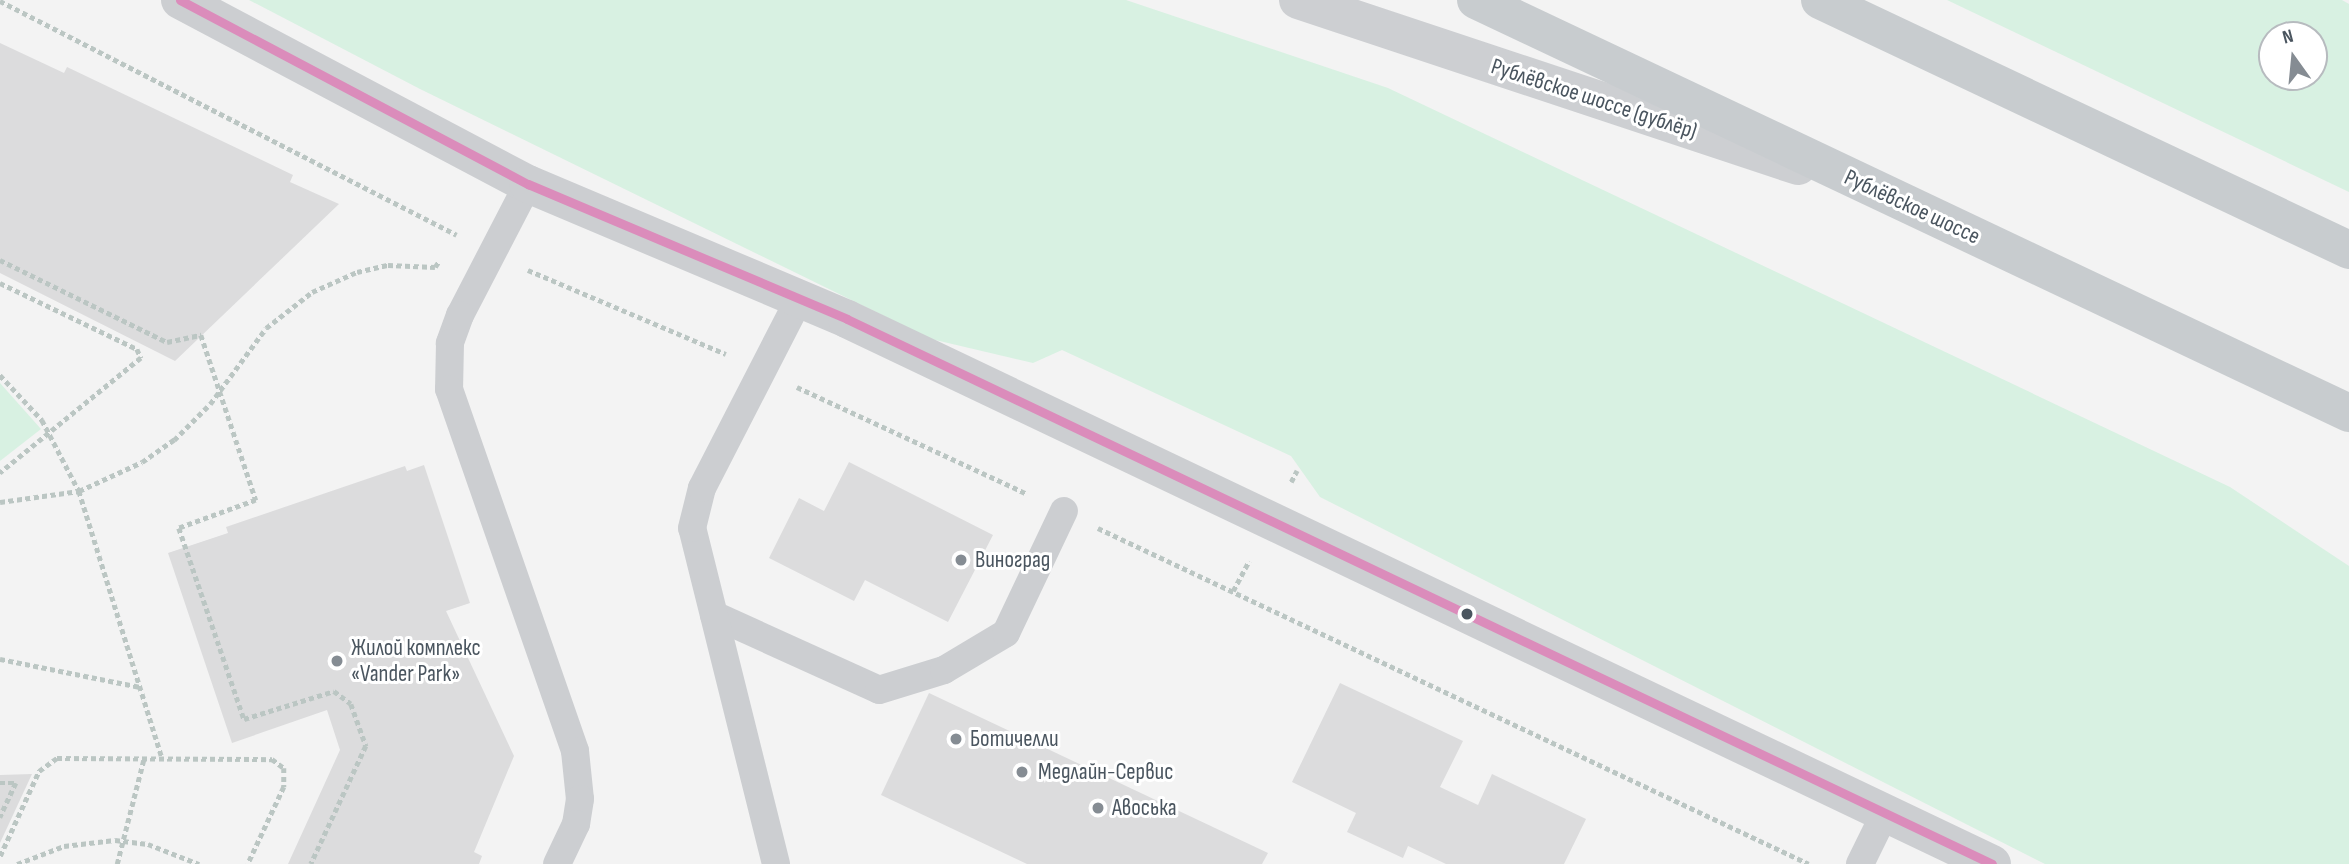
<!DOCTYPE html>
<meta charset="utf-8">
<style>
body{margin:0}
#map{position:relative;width:2349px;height:864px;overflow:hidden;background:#f3f3f3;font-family:"Sofia Sans Condensed",sans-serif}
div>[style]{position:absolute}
.green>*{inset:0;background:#d8f1e2}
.building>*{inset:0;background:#dcdcdd}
.path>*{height:4.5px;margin-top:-2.25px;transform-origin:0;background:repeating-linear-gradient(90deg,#bbc6c3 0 5px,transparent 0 8.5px)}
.service>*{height:28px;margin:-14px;padding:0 14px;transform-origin:14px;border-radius:14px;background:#ccced1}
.minor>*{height:38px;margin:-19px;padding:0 19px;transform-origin:19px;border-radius:19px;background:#ccced1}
.secondary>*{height:38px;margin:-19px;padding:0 19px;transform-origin:19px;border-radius:19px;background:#cdcfd2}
.primary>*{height:38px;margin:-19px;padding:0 19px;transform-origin:19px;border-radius:19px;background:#c8cccf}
.bus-1>*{height:9px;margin:-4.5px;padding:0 4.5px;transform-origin:4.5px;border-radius:4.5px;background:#db8cbb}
.dots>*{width:19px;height:19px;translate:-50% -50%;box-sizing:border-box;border:4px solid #fff;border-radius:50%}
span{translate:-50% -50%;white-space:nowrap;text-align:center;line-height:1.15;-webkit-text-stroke:6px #fff;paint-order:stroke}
.street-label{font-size:23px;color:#4a555f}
.poi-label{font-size:23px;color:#4a555f}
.left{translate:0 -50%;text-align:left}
.north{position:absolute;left:2258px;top:21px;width:70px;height:70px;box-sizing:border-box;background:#fff;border:2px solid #b7bbbf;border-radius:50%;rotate:345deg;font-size:19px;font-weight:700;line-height:28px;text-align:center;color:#4a555f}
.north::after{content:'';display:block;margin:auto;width:24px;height:32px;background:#858c93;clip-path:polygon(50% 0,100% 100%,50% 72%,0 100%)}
</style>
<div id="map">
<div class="green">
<div style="clip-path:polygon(249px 0,1126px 0,1388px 88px,2230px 487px,2349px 566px,2349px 864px,2045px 864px,1320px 497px,1291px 456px,1062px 350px,1033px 363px,931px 339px,420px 89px)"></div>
<div style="clip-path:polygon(evenodd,1947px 0,2342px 0,2349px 4px,2349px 192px,1947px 0,2314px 35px,2314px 77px,2272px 77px,2272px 35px,2314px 35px)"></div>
<div style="clip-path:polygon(0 383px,41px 429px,0 461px)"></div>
</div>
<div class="building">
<div style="clip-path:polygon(0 43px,64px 73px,67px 67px,293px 175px,290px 182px,339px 204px,175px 361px,0 273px)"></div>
<div style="clip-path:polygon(849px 462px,993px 535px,948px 622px,865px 580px,854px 601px,769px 558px,799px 498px,824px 511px)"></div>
<div style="clip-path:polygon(424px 465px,470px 603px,446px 611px,514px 756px,474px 852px,482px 856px,479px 864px,288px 864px,340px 750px,327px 710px,232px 743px,168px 553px,228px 533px,226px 527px,405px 466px,407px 471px)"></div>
<div style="clip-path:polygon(1340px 683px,1463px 741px,1440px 787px,1478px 805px,1492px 774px,1586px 819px,1564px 864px,1446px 864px,1408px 846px,1403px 858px,1347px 832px,1356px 813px,1292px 782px)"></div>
<div style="clip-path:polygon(929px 693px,1268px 853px,1262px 864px,1027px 864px,881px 795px)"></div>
<div style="clip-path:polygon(32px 774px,0 843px,0 775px)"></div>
</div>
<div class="path">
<div style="left:0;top:1px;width:513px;rotate:27.11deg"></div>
<div style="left:0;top:260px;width:186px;rotate:26.2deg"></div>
<div style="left:167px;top:342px;width:35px;rotate:-12deg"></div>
<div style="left:201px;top:335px;width:174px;rotate:71.6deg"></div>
<div style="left:256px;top:500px;width:82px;rotate:160deg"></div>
<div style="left:179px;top:528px;width:202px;rotate:71.2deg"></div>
<div style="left:244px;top:719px;width:94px;rotate:-17.3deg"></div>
<div style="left:334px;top:691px;width:21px;rotate:37deg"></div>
<div style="left:351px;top:704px;width:45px;rotate:70.3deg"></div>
<div style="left:366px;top:746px;width:130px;rotate:115deg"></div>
<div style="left:528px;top:270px;width:215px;rotate:23deg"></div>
<div style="left:0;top:283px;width:152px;rotate:25.7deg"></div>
<div style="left:137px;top:349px;width:10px;rotate:66deg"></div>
<div style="left:141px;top:358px;width:182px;rotate:140.8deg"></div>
<div style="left:0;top:375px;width:62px;rotate:47deg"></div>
<div style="left:42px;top:420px;width:80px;rotate:62.5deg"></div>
<div style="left:79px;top:491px;width:280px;rotate:72.7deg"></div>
<div style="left:797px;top:387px;width:254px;rotate:24.9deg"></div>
<div style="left:1291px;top:482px;width:13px;rotate:-63deg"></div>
<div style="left:0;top:502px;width:80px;rotate:-7.9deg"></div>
<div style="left:79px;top:491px;width:69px;rotate:-24.7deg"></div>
<div style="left:142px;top:462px;width:39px;rotate:-35deg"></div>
<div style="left:174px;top:440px;width:51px;rotate:-45deg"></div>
<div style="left:210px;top:404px;width:94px;rotate:-53.6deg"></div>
<div style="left:266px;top:328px;width:58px;rotate:-38deg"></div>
<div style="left:312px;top:292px;width:49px;rotate:-24deg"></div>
<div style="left:357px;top:272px;width:32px;rotate:-13deg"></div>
<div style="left:388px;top:265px;width:47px;rotate:2.4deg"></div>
<div style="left:435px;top:267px;width:7px;rotate:-56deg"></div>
<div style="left:1098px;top:528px;width:786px;rotate:25.29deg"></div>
<div style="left:1233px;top:591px;width:34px;rotate:-62deg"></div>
<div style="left:0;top:659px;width:143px;rotate:11.3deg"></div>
<div style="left:0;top:783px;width:16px"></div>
<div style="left:16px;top:783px;width:38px;rotate:115deg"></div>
<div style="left:0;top:856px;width:94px;rotate:-65.4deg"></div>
<div style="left:39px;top:771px;width:22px;rotate:-36deg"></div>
<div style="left:57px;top:758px;width:215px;rotate:0.3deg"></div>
<div style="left:272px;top:759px;width:15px;rotate:37deg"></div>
<div style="left:284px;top:768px;width:19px;rotate:90deg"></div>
<div style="left:284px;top:787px;width:85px;rotate:115.1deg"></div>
<div style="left:17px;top:864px;width:50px;rotate:-21deg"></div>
<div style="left:64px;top:846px;width:51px;rotate:-6.7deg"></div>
<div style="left:115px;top:840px;width:33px;rotate:7deg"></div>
<div style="left:148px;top:844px;width:55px;rotate:21.4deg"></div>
<div style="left:117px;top:864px;width:109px;rotate:-75.7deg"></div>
</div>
<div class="service">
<div style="left:528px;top:184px;width:148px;rotate:117.4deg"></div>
<div style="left:460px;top:315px;width:30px;rotate:110deg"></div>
<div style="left:450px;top:343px;width:46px;rotate:91.2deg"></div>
<div style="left:449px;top:389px;width:383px;rotate:70.8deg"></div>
<div style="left:575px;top:751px;width:48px;rotate:84.1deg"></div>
<div style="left:580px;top:799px;width:25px;rotate:99deg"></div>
<div style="left:576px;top:824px;width:44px;rotate:115.4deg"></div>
<div style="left:714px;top:615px;width:181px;rotate:24.4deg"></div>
<div style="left:879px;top:690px;width:68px;rotate:-17.1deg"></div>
<div style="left:944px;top:670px;width:72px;rotate:-30.8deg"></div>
<div style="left:1006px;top:633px;width:135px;rotate:-64.6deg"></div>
<div style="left:776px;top:864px;width:346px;rotate:-104deg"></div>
<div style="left:692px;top:528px;width:41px;rotate:-76deg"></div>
<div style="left:702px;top:488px;width:215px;rotate:-62.8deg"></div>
<div style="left:1860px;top:864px;width:57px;rotate:-63.9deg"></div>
</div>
<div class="minor">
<div style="left:180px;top:0;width:394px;rotate:27.9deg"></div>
<div style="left:528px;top:184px;width:346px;rotate:22.9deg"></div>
<div style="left:847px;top:319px;width:1268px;rotate:25.45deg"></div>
</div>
<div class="secondary">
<div style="left:1298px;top:0;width:527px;rotate:18.37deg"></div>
</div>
<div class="primary">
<div style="left:1476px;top:0;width:966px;rotate:25.32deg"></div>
<div style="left:1820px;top:0;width:585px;rotate:25.29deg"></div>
</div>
<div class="bus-1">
<div style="left:180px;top:0;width:394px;rotate:27.9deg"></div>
<div style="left:528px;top:184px;width:346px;rotate:22.9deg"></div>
<div style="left:847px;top:319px;width:1268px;rotate:25.45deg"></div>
</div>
<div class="dots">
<div style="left:961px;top:560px;background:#858c93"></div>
<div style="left:1467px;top:614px;background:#4a555f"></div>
<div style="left:337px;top:661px;background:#858c93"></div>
<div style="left:956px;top:739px;background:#858c93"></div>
<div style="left:1022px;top:772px;background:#858c93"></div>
<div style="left:1098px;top:808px;background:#858c93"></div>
</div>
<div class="street-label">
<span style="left:1594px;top:99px;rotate:18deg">Рублёвское шоссе (дублёр)</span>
<span style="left:1912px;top:207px;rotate:25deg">Рублёвское шоссе</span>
</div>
<div class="poi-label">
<span class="left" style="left:975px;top:560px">Виноград</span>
<span class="left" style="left:351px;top:661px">Жилой комплекс<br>«Vander Park»</span>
<span class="left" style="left:970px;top:739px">Ботичелли</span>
<span class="left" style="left:1038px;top:772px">Медлайн-Сервис</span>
<span class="left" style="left:1112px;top:808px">Авоська</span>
</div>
<div class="north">N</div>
</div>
